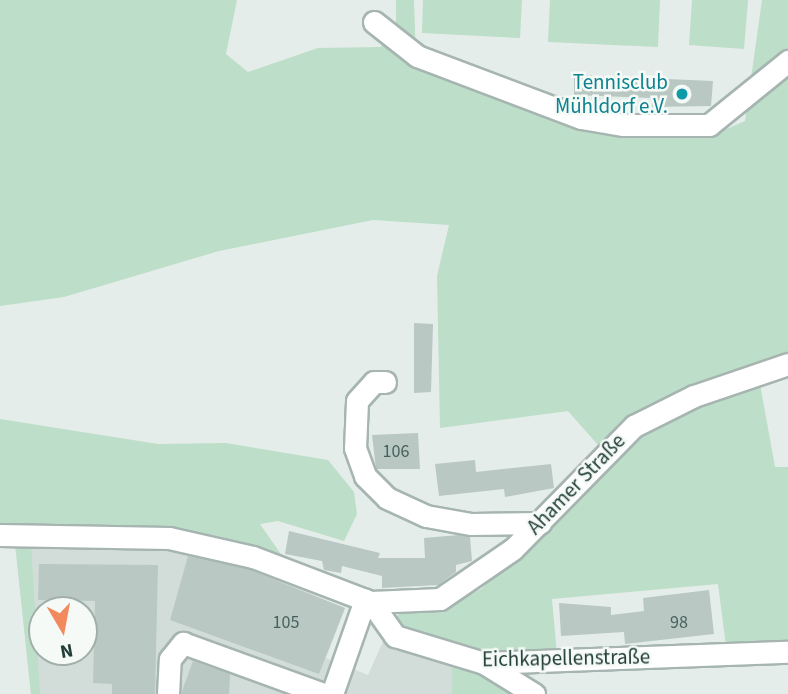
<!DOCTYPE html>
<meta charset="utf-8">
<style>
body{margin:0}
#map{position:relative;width:788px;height:694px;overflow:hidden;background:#e4edea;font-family:"Source Sans 3",sans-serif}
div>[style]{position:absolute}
.built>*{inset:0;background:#d2ddd9}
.green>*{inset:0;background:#bddec8}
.building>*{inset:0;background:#b9c8c3}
.roads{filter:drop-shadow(2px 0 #a6b5b1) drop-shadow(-2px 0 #a6b5b1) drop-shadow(0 2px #a6b5b1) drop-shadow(0 -2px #a6b5b1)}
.minor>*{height:21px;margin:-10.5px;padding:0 10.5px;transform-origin:10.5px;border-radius:10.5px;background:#fff}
.dots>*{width:19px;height:19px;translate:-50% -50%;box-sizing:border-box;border:4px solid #f5faf7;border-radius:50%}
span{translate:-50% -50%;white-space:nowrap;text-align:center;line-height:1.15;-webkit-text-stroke:5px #f5faf7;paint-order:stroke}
.number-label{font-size:18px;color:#48615c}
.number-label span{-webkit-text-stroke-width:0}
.culture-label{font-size:21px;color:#0d838f}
.right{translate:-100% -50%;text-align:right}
.street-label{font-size:21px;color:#233f39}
.north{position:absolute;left:28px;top:596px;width:70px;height:70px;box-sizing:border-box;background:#f5faf7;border:2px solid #a1afab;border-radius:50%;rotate:170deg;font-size:19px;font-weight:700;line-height:28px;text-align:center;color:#233f39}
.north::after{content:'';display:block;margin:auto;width:24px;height:32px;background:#f28a5d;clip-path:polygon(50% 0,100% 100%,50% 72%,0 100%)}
</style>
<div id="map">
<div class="built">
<div style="clip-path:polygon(evenodd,15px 543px,170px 546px,235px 564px,345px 608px,326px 658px,368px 675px,384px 639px,526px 694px,31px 694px,15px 543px,42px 610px,84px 610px,84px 652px,42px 652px,42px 610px)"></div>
</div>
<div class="green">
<div style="clip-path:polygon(0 0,237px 0,226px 54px,248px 72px,318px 48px,380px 47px,396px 36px,396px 0,414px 0,416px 62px,644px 134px,711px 136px,745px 121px,762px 0,788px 0,788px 354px,632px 416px,598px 445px,568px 411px,440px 428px,437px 276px,449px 225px,373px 220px,219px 251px,64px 297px,0 306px)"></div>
<div style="clip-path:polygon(423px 0,522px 0,520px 38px,422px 33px)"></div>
<div style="clip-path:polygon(550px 0,660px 0,658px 47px,548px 42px)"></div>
<div style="clip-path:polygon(692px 0,748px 0,744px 49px,689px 45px)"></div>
<div style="clip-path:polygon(760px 384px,775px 467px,788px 467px,788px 645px,726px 646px,718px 584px,552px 599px,557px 655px,481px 657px,410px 634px,393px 620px,400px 613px,440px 610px,481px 589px,564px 513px,631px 438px,696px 403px)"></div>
<div style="clip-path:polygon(0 419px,158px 444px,226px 443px,328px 460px,354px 492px,357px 514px,344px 541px,278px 521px,260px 524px,287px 563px,254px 548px,0 529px)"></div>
<div style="clip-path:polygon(15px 543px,31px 543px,40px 694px,31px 694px)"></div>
<div style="clip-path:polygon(452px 664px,491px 677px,526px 694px,452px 694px)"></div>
</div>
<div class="building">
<div style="clip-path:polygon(574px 75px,713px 81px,711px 106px,652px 107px,652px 98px,574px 95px)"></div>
<div style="clip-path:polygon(414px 323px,433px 324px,431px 392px,414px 393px)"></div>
<div style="clip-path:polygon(418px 433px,420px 469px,376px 469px,372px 435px)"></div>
<div style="clip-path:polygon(475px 460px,476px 472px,551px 464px,554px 488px,505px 497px,504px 489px,439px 496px,435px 464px)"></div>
<div style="clip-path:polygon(289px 531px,380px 553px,378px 558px,425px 558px,424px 538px,459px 535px,470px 537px,472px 561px,456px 565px,456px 572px,438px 585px,382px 588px,382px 576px,342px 566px,341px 573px,324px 570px,322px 561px,285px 554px)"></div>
<div style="clip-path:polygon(188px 556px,248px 569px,345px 608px,319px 674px,170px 620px)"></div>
<div style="clip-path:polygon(39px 564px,158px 565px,155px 694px,112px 694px,112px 684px,93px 683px,95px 601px,38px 600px)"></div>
<div style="clip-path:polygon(709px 590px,714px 634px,625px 644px,624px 632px,561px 636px,559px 603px,611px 607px,611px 615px,644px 611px,643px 598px)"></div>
<div style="clip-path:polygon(193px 661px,230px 674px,229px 694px,181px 694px)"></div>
</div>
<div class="roads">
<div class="minor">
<div style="left:374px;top:22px;width:55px;rotate:38.3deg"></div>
<div style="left:417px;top:56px;width:175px;rotate:20.7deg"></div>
<div style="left:581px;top:118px;width:43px;rotate:9.5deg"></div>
<div style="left:623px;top:125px;width:86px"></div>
<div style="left:709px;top:125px;width:102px;rotate:-39deg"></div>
<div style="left:385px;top:382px;width:11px;rotate:180deg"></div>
<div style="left:374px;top:382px;width:25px;rotate:132deg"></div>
<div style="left:357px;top:401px;width:47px;rotate:92.4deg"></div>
<div style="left:355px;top:448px;width:30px;rotate:70deg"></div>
<div style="left:365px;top:476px;width:31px;rotate:45deg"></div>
<div style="left:387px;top:498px;width:43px;rotate:24.8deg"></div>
<div style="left:426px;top:516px;width:46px;rotate:10.1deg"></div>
<div style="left:471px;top:524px;width:69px;rotate:-0.8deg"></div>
<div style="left:0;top:535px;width:169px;rotate:1deg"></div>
<div style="left:169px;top:538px;width:86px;rotate:12.7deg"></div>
<div style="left:253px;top:557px;width:126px;rotate:20.9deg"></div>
<div style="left:371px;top:602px;width:69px;rotate:-2.5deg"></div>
<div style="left:440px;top:599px;width:88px;rotate:-34.4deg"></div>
<div style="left:513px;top:549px;width:173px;rotate:-45.5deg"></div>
<div style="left:634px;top:426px;width:67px;rotate:-26.6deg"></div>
<div style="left:694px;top:396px;width:99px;rotate:-18.8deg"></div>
<div style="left:371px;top:602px;width:42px;rotate:54.8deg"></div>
<div style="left:395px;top:636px;width:93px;rotate:16.9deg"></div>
<div style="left:484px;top:663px;width:304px;rotate:-2.1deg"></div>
<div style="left:484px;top:663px;width:59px;rotate:31.8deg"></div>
<div style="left:168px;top:694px;width:35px;rotate:-87deg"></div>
<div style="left:170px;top:659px;width:21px;rotate:-51deg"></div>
<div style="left:183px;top:643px;width:149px;rotate:20deg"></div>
<div style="left:332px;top:694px;width:100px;rotate:-70.7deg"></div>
</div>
</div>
<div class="dots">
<div style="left:682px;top:94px;background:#0f9aa8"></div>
</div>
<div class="number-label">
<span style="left:396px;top:452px">106</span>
<span style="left:286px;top:623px">105</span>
<span style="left:679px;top:623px">98</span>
</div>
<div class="culture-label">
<span class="right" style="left:668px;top:94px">Tennisclub<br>Mühldorf e.V.</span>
</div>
<div class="street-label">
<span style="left:576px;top:484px;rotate:-46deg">Ahamer Straße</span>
<span style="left:566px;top:658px;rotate:-1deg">Eichkapellenstraße</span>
</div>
<div class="north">N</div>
</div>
